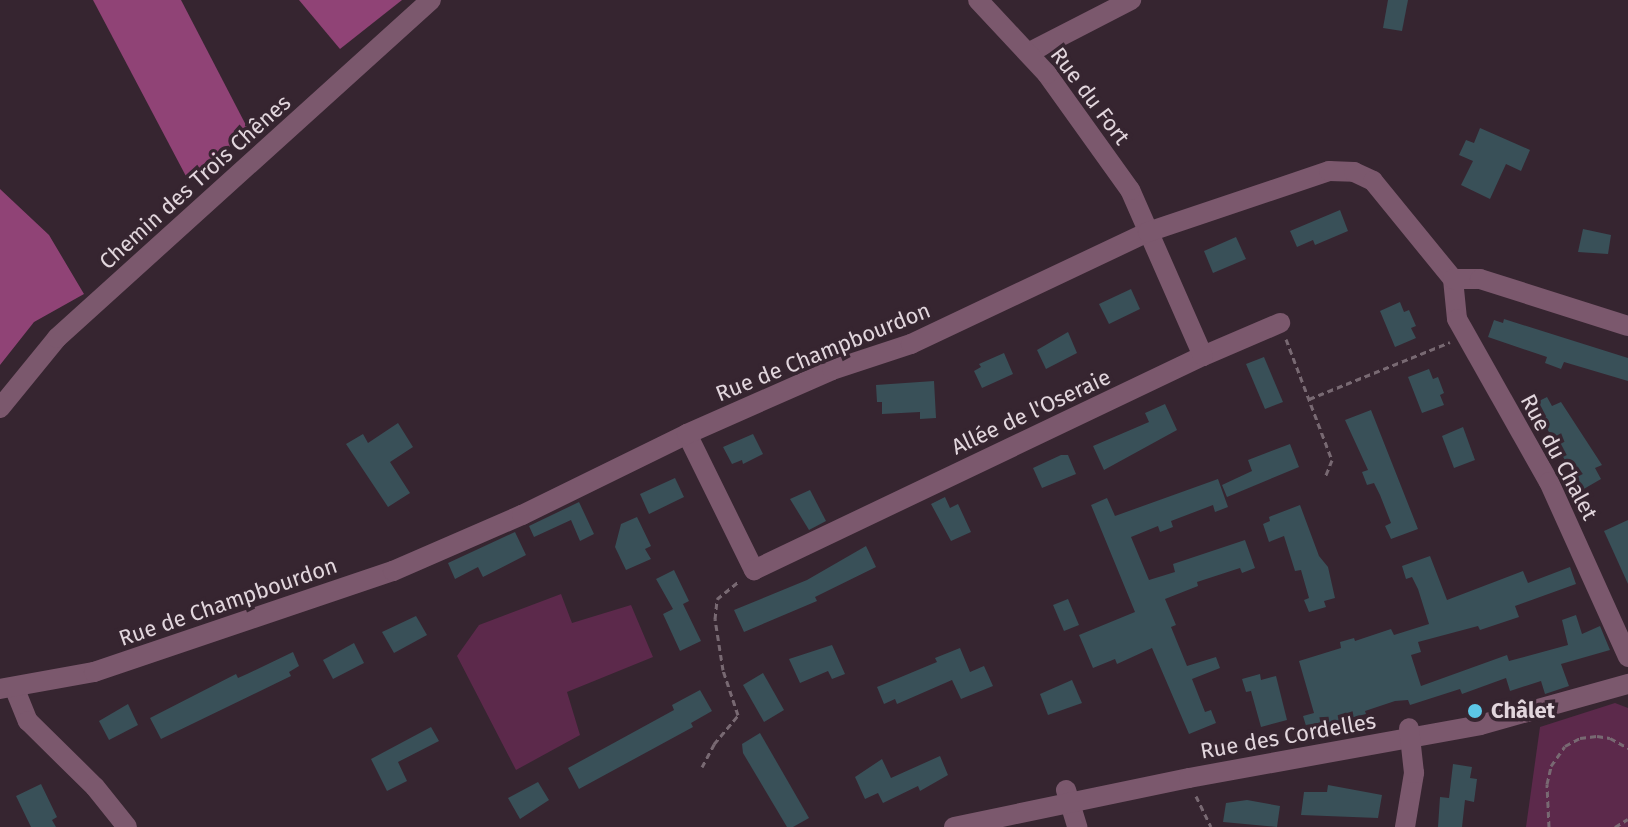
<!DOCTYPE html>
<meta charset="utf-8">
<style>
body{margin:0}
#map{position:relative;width:1628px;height:827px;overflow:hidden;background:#362530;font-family:"Fira Sans",sans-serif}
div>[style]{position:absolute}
.green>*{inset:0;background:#5c294b}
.forest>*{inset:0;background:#904376}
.building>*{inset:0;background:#395058}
.path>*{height:3px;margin-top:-1.5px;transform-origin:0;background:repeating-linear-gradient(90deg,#786972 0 6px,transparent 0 10px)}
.minor>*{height:20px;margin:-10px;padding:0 10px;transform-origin:10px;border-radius:10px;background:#7b586d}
.dots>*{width:22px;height:22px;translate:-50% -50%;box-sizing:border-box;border:4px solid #362530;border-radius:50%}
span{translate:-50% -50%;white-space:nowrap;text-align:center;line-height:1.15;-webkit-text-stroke:7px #362530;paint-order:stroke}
.street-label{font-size:22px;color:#e2d6dd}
.poi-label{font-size:22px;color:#e2d6dd;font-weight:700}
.left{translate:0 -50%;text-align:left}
</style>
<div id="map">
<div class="green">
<div style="clip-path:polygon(561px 594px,572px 623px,631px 605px,653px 657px,567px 692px,580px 735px,516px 770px,457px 656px,479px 625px)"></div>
<div style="clip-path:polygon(1615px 703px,1628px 708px,1628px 827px,1526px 827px,1540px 727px)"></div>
</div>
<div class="forest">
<div style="clip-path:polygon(93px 0,181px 0,249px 131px,188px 180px)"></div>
<div style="clip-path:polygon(299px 0,402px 0,340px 49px)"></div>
<div style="clip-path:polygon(0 189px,49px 235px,84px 294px,34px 322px,0 365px)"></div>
</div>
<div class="building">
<div style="clip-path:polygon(1388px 0,1408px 0,1402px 31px,1383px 28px)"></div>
<div style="clip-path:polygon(1480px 128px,1530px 150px,1521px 171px,1506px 164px,1490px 199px,1461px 185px,1473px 161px,1459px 155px,1466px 140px,1474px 143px)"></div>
<div style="clip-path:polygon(1340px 210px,1348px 231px,1315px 245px,1313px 240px,1297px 247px,1290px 231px)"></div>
<div style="clip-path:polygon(1583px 229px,1611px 235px,1608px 254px,1578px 252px)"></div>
<div style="clip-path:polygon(1236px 237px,1246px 259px,1213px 273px,1204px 251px)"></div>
<div style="clip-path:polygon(1131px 289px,1140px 309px,1109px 324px,1099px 304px)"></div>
<div style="clip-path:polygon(1400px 302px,1404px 312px,1409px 310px,1416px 326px,1411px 328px,1416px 338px,1395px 347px,1380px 311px)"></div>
<div style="clip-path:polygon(1504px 319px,1628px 358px,1628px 381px,1564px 362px,1561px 369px,1545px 363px,1547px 357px,1488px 337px,1494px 320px,1503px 323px)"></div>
<div style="clip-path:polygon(1068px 332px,1077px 353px,1046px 369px,1037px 350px)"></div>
<div style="clip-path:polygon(1004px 353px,1013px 374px,982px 388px,974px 371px,981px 367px,979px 364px)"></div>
<div style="clip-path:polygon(1264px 357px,1283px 402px,1265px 409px,1246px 364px)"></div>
<div style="clip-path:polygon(1429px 369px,1433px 379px,1438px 377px,1444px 393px,1440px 395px,1444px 405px,1422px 413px,1408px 377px)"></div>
<div style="clip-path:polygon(934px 381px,936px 418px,920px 419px,920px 412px,882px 414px,882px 402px,877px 402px,876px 385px)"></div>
<div style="clip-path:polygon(1547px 397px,1552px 406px,1561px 402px,1602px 465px,1595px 468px,1601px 479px,1582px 490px,1533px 404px)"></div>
<div style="clip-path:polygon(1165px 404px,1177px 430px,1104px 470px,1093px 446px,1149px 422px,1145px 413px)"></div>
<div style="clip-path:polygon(1371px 410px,1418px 529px,1391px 539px,1385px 526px,1391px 523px,1380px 495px,1374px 483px,1367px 485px,1362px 472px,1368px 470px,1345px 420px)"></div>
<div style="clip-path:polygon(398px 423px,413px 447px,390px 462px,410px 493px,388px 507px,346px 444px,363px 434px,368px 443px)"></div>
<div style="clip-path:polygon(1463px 427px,1475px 460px,1454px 468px,1442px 436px)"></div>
<div style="clip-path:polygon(753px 434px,763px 454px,743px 464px,742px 460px,732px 464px,723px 447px)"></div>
<div style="clip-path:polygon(1290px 444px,1299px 467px,1227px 497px,1222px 485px,1252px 471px,1248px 460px)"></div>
<div style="clip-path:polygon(1061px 455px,1068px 455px,1076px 474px,1042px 488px,1033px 468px)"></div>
<div style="clip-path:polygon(675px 478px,684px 497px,649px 514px,640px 494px)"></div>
<div style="clip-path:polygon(1218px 479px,1228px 507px,1215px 512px,1213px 505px,1171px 521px,1173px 527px,1160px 532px,1158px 526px,1131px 537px,1149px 580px,1175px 572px,1173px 564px,1245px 540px,1255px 568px,1242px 573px,1240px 568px,1197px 582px,1198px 586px,1165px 599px,1176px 625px,1171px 627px,1187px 666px,1216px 657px,1220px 668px,1192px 679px,1205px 712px,1211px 710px,1216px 723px,1189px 734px,1152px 648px,1117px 664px,1115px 659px,1093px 668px,1079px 635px,1135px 612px,1091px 505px,1107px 498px,1115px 516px)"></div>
<div style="clip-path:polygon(810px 490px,826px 521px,809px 530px,790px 499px)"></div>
<div style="clip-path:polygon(945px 497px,950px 508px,958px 504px,971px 532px,951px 541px,931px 504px)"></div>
<div style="clip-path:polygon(579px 502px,594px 534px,580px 541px,571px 520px,534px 537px,529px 526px)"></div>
<div style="clip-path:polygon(1300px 505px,1319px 556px,1328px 567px,1335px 598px,1324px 601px,1326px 607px,1309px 612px,1304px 600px,1309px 598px,1301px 570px,1295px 571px,1284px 536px,1269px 542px,1263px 524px,1270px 521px,1269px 517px)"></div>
<div style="clip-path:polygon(637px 517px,651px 546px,645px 549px,651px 559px,626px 570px,615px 547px,621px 524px)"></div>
<div style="clip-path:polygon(1628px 520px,1628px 584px,1604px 531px)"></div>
<div style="clip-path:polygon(515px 532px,526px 555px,483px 577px,478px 567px,455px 579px,448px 563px)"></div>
<div style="clip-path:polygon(866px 546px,876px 567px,815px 597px,817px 601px,744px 632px,734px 610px,807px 580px)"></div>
<div style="clip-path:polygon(1430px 556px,1447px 600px,1523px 571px,1528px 583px,1570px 567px,1576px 584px,1515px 606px,1519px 617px,1480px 630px,1478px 626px,1418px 642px,1421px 652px,1411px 655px,1421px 686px,1507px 655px,1509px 661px,1568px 645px,1562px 620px,1576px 615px,1582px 634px,1600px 626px,1610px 650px,1561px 664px,1569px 686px,1545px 694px,1541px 681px,1510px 691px,1506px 678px,1462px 694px,1460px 689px,1410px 705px,1408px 700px,1395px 701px,1365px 711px,1366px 714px,1307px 729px,1303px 716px,1314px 713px,1299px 661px,1341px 648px,1340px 642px,1354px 638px,1355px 641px,1391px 629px,1394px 635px,1429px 624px,1418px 589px,1412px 577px,1406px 579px,1402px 566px)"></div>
<div style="clip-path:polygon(674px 570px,689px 601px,683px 604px,701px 641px,680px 651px,663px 614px,673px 609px,656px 579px)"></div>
<div style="clip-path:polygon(1068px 599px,1079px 625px,1064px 631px,1053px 605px)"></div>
<div style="clip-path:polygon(416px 616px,427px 635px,394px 653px,382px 632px)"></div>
<div style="clip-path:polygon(354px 643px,364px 663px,333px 679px,323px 660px)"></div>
<div style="clip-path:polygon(832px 645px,845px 674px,832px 679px,828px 671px,800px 683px,789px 659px)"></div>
<div style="clip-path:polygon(960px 648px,970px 672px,984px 666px,993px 686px,961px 699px,952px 680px,897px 704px,895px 699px,884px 704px,877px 687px,937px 662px,935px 658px)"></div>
<div style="clip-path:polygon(293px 652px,299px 666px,289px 672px,291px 676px,161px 739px,150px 718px,236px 674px,238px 678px,247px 674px)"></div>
<div style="clip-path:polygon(763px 673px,784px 710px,764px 722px,743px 685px)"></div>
<div style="clip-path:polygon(1260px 674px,1261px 680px,1276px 676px,1287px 720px,1261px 727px,1251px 691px,1246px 692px,1242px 679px)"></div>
<div style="clip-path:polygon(1072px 680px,1082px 703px,1048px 715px,1040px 694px)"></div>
<div style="clip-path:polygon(700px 690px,712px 711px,691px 723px,693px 727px,579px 789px,568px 768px,674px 710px,672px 705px)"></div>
<div style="clip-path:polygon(128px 704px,138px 725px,109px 740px,99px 721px)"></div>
<div style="clip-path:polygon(431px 727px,439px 741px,398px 762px,407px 781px,387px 791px,371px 759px)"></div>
<div style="clip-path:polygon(760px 733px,809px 818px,793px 827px,787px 827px,743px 753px,742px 744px)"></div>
<div style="clip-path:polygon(940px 756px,948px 775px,920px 791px,918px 786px,883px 803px,878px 793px,865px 799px,855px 777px,882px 759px,891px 778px)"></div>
<div style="clip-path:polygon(1453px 764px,1472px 767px,1470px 778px,1477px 779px,1474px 802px,1465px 800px,1462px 827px,1438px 827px,1440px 797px,1449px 798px)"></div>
<div style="clip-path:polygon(538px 782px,549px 800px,520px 819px,508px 798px)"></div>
<div style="clip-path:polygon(41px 784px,57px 817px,52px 820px,56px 827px,31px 827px,16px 796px)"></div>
<div style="clip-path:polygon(1328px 785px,1382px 795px,1378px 818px,1301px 815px,1304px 792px,1327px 792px)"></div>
<div style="clip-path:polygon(1247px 800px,1280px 806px,1277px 827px,1223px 822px,1226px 803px)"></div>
</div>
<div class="path">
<div style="left:1286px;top:339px;width:129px;rotate:69.2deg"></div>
<div style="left:1332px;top:460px;width:18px;rotate:112deg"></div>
<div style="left:1309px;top:399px;width:152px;rotate:-22deg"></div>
<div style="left:702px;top:767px;width:26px;rotate:-62deg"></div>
<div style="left:714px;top:744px;width:38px;rotate:-50deg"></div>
<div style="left:738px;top:715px;width:47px;rotate:-108.4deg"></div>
<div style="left:723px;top:670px;width:52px;rotate:-98.9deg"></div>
<div style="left:715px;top:619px;width:20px;rotate:-84deg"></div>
<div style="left:717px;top:599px;width:27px;rotate:-39deg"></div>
<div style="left:1196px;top:796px;width:34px;rotate:64deg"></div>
<div style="left:1549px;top:827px;width:43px;rotate:-92.7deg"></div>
<div style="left:1547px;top:784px;width:18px;rotate:-77deg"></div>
<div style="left:1551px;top:766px;width:24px;rotate:-55deg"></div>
<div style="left:1565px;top:746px;width:17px;rotate:-28deg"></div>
<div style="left:1580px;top:738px;width:17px;rotate:-7deg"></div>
<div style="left:1597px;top:736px;width:13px;rotate:9deg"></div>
<div style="left:1610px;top:738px;width:21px;rotate:29deg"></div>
<div style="left:1615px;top:827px;width:15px;rotate:-32deg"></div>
</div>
<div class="minor">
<div style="left:1028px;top:53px;width:116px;rotate:-27.2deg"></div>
<div style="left:1453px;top:279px;width:40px;rotate:84.3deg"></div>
<div style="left:1457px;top:319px;width:187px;rotate:60.6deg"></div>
<div style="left:1549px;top:482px;width:192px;rotate:65.7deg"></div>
<div style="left:1203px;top:356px;width:84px;rotate:-23.2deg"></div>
<div style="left:0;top:408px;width:90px;rotate:-50.8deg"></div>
<div style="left:57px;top:338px;width:504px;rotate:-42.11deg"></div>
<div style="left:687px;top:434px;width:152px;rotate:63.8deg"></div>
<div style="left:754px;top:570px;width:497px;rotate:-25.5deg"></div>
<div style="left:1203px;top:356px;width:181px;rotate:-113.7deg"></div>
<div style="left:1130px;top:190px;width:143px;rotate:-125.6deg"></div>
<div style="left:1047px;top:74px;width:101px;rotate:-133deg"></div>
<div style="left:14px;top:687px;width:37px;rotate:68deg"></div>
<div style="left:28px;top:721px;width:94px;rotate:44.6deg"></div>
<div style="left:95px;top:787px;width:51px;rotate:51.3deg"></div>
<div style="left:0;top:689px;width:96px;rotate:-10.3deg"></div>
<div style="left:94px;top:672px;width:316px;rotate:-18.7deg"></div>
<div style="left:393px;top:571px;width:141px;rotate:-23.5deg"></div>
<div style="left:522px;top:515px;width:184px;rotate:-26.1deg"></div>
<div style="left:687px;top:434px;width:158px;rotate:-23.8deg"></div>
<div style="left:832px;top:370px;width:83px;rotate:-18.2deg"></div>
<div style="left:911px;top:344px;width:262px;rotate:-25.3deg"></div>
<div style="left:1148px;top:232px;width:191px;rotate:-18.6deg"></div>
<div style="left:1329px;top:171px;width:25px;rotate:2deg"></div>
<div style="left:1354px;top:172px;width:21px;rotate:25deg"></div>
<div style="left:1373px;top:181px;width:127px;rotate:50.8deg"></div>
<div style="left:1453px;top:279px;width:27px"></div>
<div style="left:1480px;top:279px;width:155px;rotate:17.6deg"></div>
<div style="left:1066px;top:790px;width:39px;rotate:73deg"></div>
<div style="left:954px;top:827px;width:240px;rotate:-11.8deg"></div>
<div style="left:1189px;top:778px;width:296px;rotate:-10.3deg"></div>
<div style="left:1480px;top:725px;width:154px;rotate:-15.5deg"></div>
<div style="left:1405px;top:827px;width:55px;rotate:-80.5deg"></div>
<div style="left:1414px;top:773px;width:45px;rotate:-96.3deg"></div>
</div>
<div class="dots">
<div style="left:1475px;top:711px;background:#5cc7e7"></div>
</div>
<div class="street-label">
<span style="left:1090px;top:96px;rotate:53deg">Rue du Fort</span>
<span style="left:195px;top:182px;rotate:-42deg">Chemin des Trois Chênes</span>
<span style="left:823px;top:352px;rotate:-22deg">Rue de Champbourdon</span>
<span style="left:1031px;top:412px;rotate:-25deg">Allée de l'Oseraie</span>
<span style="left:1559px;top:457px;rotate:62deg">Rue du Chalet</span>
<span style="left:228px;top:602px;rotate:-19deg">Rue de Champbourdon</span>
<span style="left:1288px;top:736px;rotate:-10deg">Rue des Cordelles</span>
</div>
<div class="poi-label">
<span class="left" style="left:1491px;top:711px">Châlet</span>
</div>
</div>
